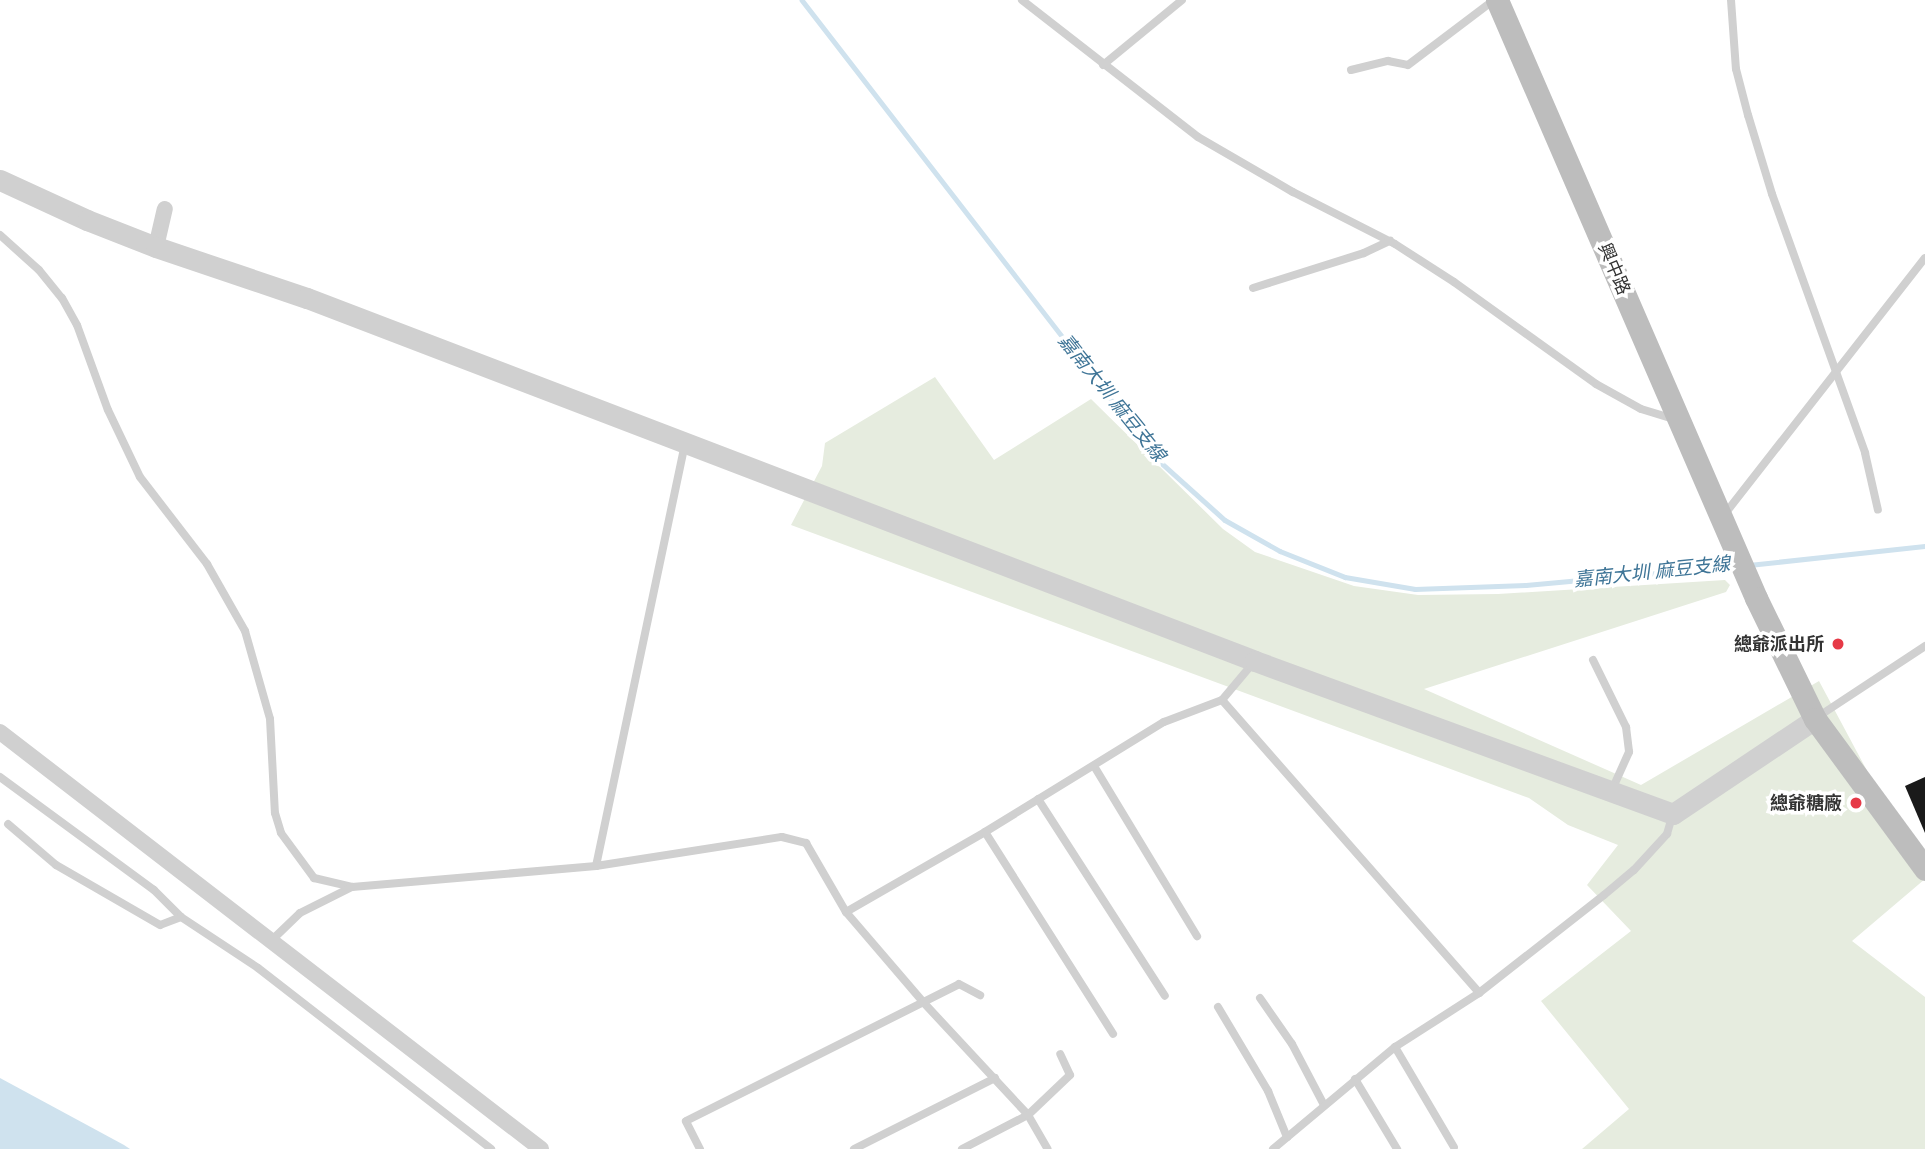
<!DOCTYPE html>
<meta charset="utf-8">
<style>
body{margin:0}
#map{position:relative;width:1925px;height:1149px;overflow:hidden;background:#fff;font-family:"PT Sans","Noto Sans TC",sans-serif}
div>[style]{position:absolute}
.green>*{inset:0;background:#e6ecdf}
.water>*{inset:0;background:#cfe2ee}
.stream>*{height:4.5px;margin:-2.25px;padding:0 2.25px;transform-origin:2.25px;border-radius:2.25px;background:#cfe2ee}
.building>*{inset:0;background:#1a1a1a}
.service>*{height:8px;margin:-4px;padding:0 4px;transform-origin:4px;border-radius:4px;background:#d0d0d0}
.minor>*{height:16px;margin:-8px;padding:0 8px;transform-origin:8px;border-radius:8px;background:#d0d0d0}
.tertiary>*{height:21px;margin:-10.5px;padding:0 10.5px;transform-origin:10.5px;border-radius:10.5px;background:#d0d0d0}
.secondary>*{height:23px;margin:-11.5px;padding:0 11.5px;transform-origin:11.5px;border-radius:11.5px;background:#bdbdbd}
.dots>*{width:19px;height:19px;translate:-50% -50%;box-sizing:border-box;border:4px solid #fff;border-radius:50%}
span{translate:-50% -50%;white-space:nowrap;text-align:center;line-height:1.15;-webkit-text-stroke:7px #fff;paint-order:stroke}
.street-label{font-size:18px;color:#333}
.poi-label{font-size:18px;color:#333;font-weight:700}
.right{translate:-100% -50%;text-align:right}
.water-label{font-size:19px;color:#3f7597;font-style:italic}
</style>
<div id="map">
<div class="green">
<div style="clip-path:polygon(935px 377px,994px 460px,1091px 399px,1223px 529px,1255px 552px,1354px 586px,1418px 595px,1498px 594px,1725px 580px,1730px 585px,1726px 592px,1424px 689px,1641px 785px,1819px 681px,1925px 879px,1852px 941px,1925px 997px,1925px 1149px,1582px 1149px,1629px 1109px,1541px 1001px,1631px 931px,1587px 885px,1618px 845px,1568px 825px,1529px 798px,791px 525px,822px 466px,825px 443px)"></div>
</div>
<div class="water">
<div style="clip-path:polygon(0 1078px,124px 1145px,130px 1149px,0 1149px)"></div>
</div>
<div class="stream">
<div style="left:802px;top:0;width:580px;rotate:52.28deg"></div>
<div style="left:1157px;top:459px;width:91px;rotate:41.9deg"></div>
<div style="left:1225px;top:520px;width:63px;rotate:29.4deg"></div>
<div style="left:1280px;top:551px;width:70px;rotate:21.8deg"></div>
<div style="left:1345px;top:577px;width:71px;rotate:9.7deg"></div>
<div style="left:1415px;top:589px;width:111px;rotate:-2.1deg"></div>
<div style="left:1526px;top:585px;width:208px;rotate:-5.2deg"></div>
<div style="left:1749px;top:565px;width:177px;rotate:-6.2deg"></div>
</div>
<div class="building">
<div style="clip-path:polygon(1925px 777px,1925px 833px,1905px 786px)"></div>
</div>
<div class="service">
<div style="left:1022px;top:0;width:223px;rotate:37.9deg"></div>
<div style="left:1198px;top:137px;width:110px;rotate:30.1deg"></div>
<div style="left:1293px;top:192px;width:114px;rotate:27deg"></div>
<div style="left:1395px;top:244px;width:70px;rotate:32.8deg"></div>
<div style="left:1454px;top:282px;width:175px;rotate:35.7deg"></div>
<div style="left:1596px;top:384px;width:51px;rotate:29.1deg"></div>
<div style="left:1641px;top:409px;width:34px;rotate:17deg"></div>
<div style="left:1731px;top:0;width:69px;rotate:85.9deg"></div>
<div style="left:1736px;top:69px;width:48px;rotate:75.4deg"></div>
<div style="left:1748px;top:115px;width:83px;rotate:73.1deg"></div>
<div style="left:1772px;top:194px;width:275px;rotate:70.2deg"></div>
<div style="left:1865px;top:453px;width:58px;rotate:77.2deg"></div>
<div style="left:1103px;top:65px;width:102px;rotate:-39.4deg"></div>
<div style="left:1351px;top:70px;width:38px;rotate:-14deg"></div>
<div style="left:1388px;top:61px;width:20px;rotate:11deg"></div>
<div style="left:1408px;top:65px;width:108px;rotate:-37.1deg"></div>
<div style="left:0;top:235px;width:52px;rotate:41.9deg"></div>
<div style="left:39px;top:270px;width:36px;rotate:51deg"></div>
<div style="left:62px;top:298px;width:31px;rotate:61deg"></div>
<div style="left:77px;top:325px;width:90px;rotate:70deg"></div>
<div style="left:108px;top:410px;width:74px;rotate:64.5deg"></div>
<div style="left:140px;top:477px;width:110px;rotate:52.4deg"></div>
<div style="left:207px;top:564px;width:77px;rotate:60.4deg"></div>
<div style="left:245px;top:631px;width:91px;rotate:74.1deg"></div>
<div style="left:270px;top:719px;width:94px;rotate:87deg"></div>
<div style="left:275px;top:813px;width:21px;rotate:73deg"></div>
<div style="left:281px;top:833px;width:56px;rotate:53.7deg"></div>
<div style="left:314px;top:878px;width:39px;rotate:13deg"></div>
<div style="left:352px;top:887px;width:245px;rotate:-4.9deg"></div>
<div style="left:596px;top:866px;width:188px;rotate:-8.9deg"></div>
<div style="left:782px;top:837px;width:25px;rotate:14deg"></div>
<div style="left:806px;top:843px;width:80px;rotate:59.9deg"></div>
<div style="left:846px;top:912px;width:120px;rotate:49.4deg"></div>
<div style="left:924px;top:1003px;width:153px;rotate:47.1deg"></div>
<div style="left:1028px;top:1115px;width:39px;rotate:60deg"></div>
<div style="left:1253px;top:288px;width:116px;rotate:-17.5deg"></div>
<div style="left:1364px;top:253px;width:29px;rotate:-25deg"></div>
<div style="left:1724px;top:515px;width:326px;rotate:-52deg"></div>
<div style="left:1593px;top:660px;width:75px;rotate:63.8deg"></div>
<div style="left:1626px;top:727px;width:25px;rotate:83deg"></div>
<div style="left:1629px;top:752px;width:44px;rotate:114.2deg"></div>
<div style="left:1222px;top:700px;width:390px;rotate:48.7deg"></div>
<div style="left:1816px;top:718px;width:131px;rotate:-33.4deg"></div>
<div style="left:1094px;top:766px;width:199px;rotate:58.8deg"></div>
<div style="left:0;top:777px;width:191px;rotate:36.3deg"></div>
<div style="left:154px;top:890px;width:38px;rotate:45deg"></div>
<div style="left:181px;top:917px;width:22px;rotate:159deg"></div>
<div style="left:160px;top:925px;width:120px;rotate:-150deg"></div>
<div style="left:56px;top:865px;width:63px;rotate:-139.5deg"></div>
<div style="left:1038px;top:799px;width:234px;rotate:57.2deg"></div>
<div style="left:985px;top:832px;width:239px;rotate:57.6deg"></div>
<div style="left:596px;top:866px;width:431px;rotate:-78.1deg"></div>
<div style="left:846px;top:912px;width:160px;rotate:-29.9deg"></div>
<div style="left:985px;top:832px;width:210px;rotate:-31.6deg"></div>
<div style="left:1164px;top:722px;width:62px;rotate:-20.8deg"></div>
<div style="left:1222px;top:700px;width:48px;rotate:-50deg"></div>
<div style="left:181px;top:917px;width:92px;rotate:33.5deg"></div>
<div style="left:258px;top:968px;width:295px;rotate:37.8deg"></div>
<div style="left:273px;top:939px;width:37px;rotate:-44deg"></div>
<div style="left:300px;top:913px;width:58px;rotate:-26.6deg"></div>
<div style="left:1260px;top:998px;width:56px;rotate:55.2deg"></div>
<div style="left:1292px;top:1044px;width:69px;rotate:62.3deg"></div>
<div style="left:1218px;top:1007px;width:98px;rotate:59.2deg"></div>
<div style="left:1268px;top:1091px;width:50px;rotate:67.6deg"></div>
<div style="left:1395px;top:1047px;width:116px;rotate:59.5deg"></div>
<div style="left:1355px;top:1079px;width:82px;rotate:59deg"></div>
<div style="left:700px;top:1149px;width:31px;rotate:-117deg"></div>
<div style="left:686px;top:1121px;width:305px;rotate:-26.6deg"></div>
<div style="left:959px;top:984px;width:24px;rotate:28deg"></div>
<div style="left:854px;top:1149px;width:158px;rotate:-26.7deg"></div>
<div style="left:962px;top:1149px;width:74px;rotate:-27.3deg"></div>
<div style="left:1028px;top:1115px;width:58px;rotate:-43.6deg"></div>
<div style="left:1070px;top:1075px;width:23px;rotate:-115deg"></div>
<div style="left:1273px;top:1149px;width:159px;rotate:-39.9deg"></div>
<div style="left:1395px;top:1047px;width:100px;rotate:-32.7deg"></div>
<div style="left:1479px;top:993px;width:159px;rotate:-38.1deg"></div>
<div style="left:1604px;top:895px;width:39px;rotate:-40deg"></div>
<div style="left:1634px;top:870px;width:49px;rotate:-47.5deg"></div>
<div style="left:1667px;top:834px;width:19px;rotate:-74deg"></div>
</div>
<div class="minor">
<div style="left:156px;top:247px;width:39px;rotate:-77deg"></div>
<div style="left:0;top:732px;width:683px;rotate:37.62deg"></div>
</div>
<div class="tertiary">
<div style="left:0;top:180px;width:96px;rotate:24.7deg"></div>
<div style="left:87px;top:220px;width:74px;rotate:21.4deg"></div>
<div style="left:156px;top:247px;width:159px;rotate:18.7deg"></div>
<div style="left:307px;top:298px;width:1015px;rotate:20.95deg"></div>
<div style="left:1255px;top:661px;width:445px;rotate:20.1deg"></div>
<div style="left:1673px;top:814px;width:171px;rotate:-33.8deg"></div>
</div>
<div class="secondary">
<div style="left:1497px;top:0;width:652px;rotate:66.58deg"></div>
<div style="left:1756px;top:598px;width:135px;rotate:64deg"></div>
<div style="left:1815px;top:719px;width:186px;rotate:53.7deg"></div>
</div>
<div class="dots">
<div style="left:1838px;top:644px;background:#e63946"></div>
<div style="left:1856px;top:803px;background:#e63946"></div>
</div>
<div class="street-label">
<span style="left:1614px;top:269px;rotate:67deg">興中路</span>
</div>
<div class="poi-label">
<span class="right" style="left:1824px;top:644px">總爺派出所</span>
<span class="right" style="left:1842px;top:803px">總爺糖廠</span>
</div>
<div class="water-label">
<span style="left:1112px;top:398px;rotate:51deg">嘉南大圳 麻豆支線</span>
<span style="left:1652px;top:572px;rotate:-6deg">嘉南大圳 麻豆支線</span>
</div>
</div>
